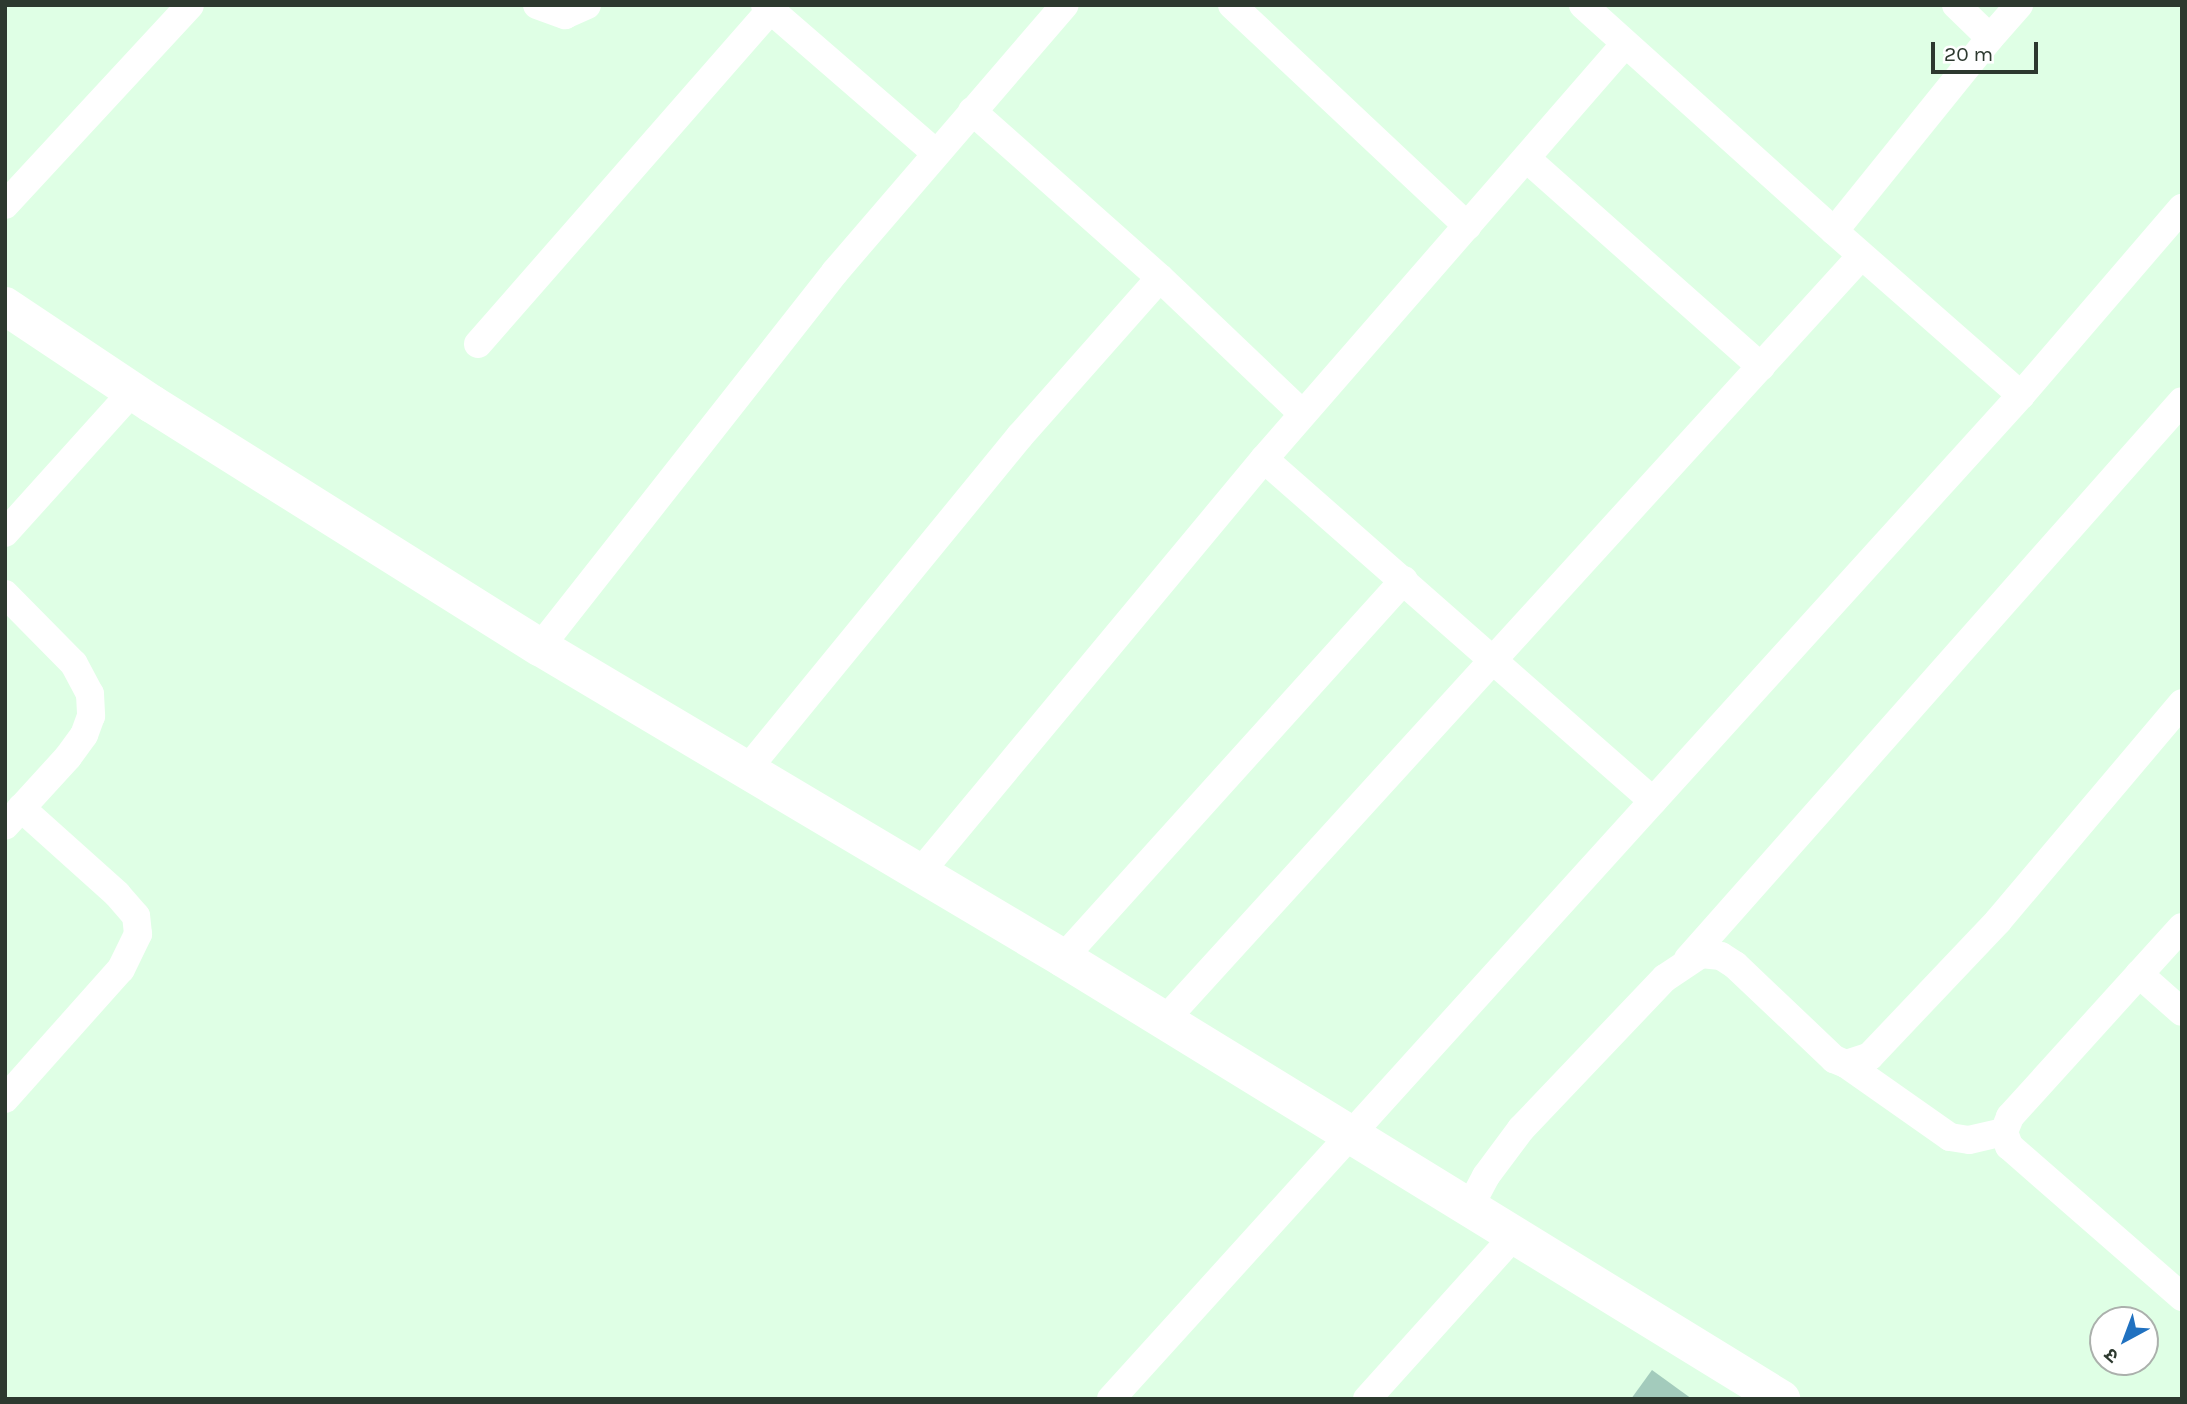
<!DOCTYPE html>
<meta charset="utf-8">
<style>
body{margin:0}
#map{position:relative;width:2187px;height:1404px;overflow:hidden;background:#dfffe5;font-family:Karla,"Noto Sans Devanagari",sans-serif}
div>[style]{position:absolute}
.building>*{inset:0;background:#a3cbbc}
.street>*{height:28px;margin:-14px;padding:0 14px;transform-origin:14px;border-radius:14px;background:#fff}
.secondary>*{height:38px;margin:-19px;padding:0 19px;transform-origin:19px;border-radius:19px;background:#fff}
span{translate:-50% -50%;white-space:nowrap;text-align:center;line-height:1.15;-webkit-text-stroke:5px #fff;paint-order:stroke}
.frame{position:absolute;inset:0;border:7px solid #2d392f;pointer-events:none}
.north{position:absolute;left:2089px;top:1306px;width:70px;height:70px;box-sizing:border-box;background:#fff;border:2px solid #abb0ac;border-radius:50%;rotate:221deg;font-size:19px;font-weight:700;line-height:28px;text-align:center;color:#2d392f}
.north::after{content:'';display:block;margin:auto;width:24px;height:32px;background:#2071c0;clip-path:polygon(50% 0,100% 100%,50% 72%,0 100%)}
.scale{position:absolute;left:1931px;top:42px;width:107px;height:32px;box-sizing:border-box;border:4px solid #2d392f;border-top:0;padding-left:9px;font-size:21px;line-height:24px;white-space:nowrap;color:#2d392f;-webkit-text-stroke:5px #fff;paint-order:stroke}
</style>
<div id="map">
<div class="building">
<div style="clip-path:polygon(1652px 1370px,1692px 1399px,1631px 1399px)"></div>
</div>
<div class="street">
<div style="left:537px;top:5px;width:30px;rotate:20deg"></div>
<div style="left:565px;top:15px;width:24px;rotate:-24deg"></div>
<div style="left:765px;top:5px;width:225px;rotate:40.9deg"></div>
<div style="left:1232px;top:5px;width:323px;rotate:43.2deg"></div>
<div style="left:1583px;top:5px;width:338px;rotate:42deg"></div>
<div style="left:1956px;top:5px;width:47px;rotate:44.1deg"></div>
<div style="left:1990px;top:38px;width:248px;rotate:128.9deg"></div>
<div style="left:1834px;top:231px;width:249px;rotate:41.3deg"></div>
<div style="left:1990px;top:38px;width:44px;rotate:-48.7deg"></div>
<div style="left:972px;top:111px;width:251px;rotate:41.6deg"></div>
<div style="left:1527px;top:159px;width:313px;rotate:41.6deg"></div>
<div style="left:5px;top:205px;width:272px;rotate:-47.2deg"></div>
<div style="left:478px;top:344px;width:444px;rotate:-48.8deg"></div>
<div style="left:1264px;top:459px;width:518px;rotate:41.32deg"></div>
<div style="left:5px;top:533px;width:191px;rotate:-48deg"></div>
<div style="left:5px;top:594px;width:98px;rotate:45.4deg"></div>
<div style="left:74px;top:664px;width:34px;rotate:62deg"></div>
<div style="left:90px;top:694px;width:22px;rotate:87deg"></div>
<div style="left:91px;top:716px;width:20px;rotate:110deg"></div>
<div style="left:84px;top:735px;width:27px;rotate:126deg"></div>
<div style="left:68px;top:757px;width:93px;rotate:132.4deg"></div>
<div style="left:540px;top:647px;width:477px;rotate:-51.8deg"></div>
<div style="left:835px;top:272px;width:352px;rotate:-49.3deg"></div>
<div style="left:745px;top:772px;width:434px;rotate:-50.7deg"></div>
<div style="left:1020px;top:436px;width:211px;rotate:-48.5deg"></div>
<div style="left:1160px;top:278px;width:197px;rotate:43.6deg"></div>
<div style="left:918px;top:875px;width:541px;rotate:-50.25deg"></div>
<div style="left:1264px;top:459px;width:550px;rotate:-48.98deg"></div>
<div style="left:2182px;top:927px;width:256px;rotate:132.2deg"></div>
<div style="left:2010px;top:1117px;width:16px;rotate:112deg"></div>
<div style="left:2004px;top:1132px;width:15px;rotate:70deg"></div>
<div style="left:2009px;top:1146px;width:230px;rotate:41.1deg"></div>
<div style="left:1063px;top:958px;width:509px;rotate:-47.95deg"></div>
<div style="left:1688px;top:959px;width:745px;rotate:-48.48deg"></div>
<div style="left:2139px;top:974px;width:57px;rotate:41.5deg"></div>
<div style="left:1164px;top:1021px;width:1035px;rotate:-47.66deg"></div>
<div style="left:1846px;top:1064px;width:127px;rotate:35.1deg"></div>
<div style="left:1950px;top:1137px;width:19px;rotate:9deg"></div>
<div style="left:1969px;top:1140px;width:36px;rotate:-13deg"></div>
<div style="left:5px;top:1099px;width:174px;rotate:-48.3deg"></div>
<div style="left:121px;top:969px;width:39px;rotate:-64deg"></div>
<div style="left:138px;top:934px;width:18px;rotate:-96deg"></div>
<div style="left:136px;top:916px;width:29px;rotate:-131deg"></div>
<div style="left:117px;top:894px;width:129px;rotate:-138.1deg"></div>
<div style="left:1469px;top:1208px;width:36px;rotate:-62deg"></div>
<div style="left:1486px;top:1176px;width:59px;rotate:-53.3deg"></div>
<div style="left:1521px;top:1129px;width:209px;rotate:-46.4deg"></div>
<div style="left:1665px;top:978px;width:43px;rotate:-33.7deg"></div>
<div style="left:1701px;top:954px;width:20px;rotate:6deg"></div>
<div style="left:1721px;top:956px;width:17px;rotate:33deg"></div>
<div style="left:1735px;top:965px;width:137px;rotate:43.5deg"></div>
<div style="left:1834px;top:1059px;width:13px;rotate:23deg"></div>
<div style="left:1846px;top:1064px;width:25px;rotate:-18deg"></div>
<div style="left:1870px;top:1056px;width:186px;rotate:-46.5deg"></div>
<div style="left:1998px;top:921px;width:285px;rotate:-49.8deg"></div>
<div style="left:1111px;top:1399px;width:1355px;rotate:-47.81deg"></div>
<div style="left:2021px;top:395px;width:247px;rotate:-49.3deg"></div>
<div style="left:1367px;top:1399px;width:219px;rotate:-48deg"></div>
</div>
<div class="secondary">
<div style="left:5px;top:306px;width:177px;rotate:33.7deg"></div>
<div style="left:152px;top:404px;width:458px;rotate:32.1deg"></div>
<div style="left:540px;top:647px;width:608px;rotate:30.74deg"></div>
<div style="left:1063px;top:958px;width:843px;rotate:31.56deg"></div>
</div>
<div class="frame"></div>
<div class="north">उ</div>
<div class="scale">20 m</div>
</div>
